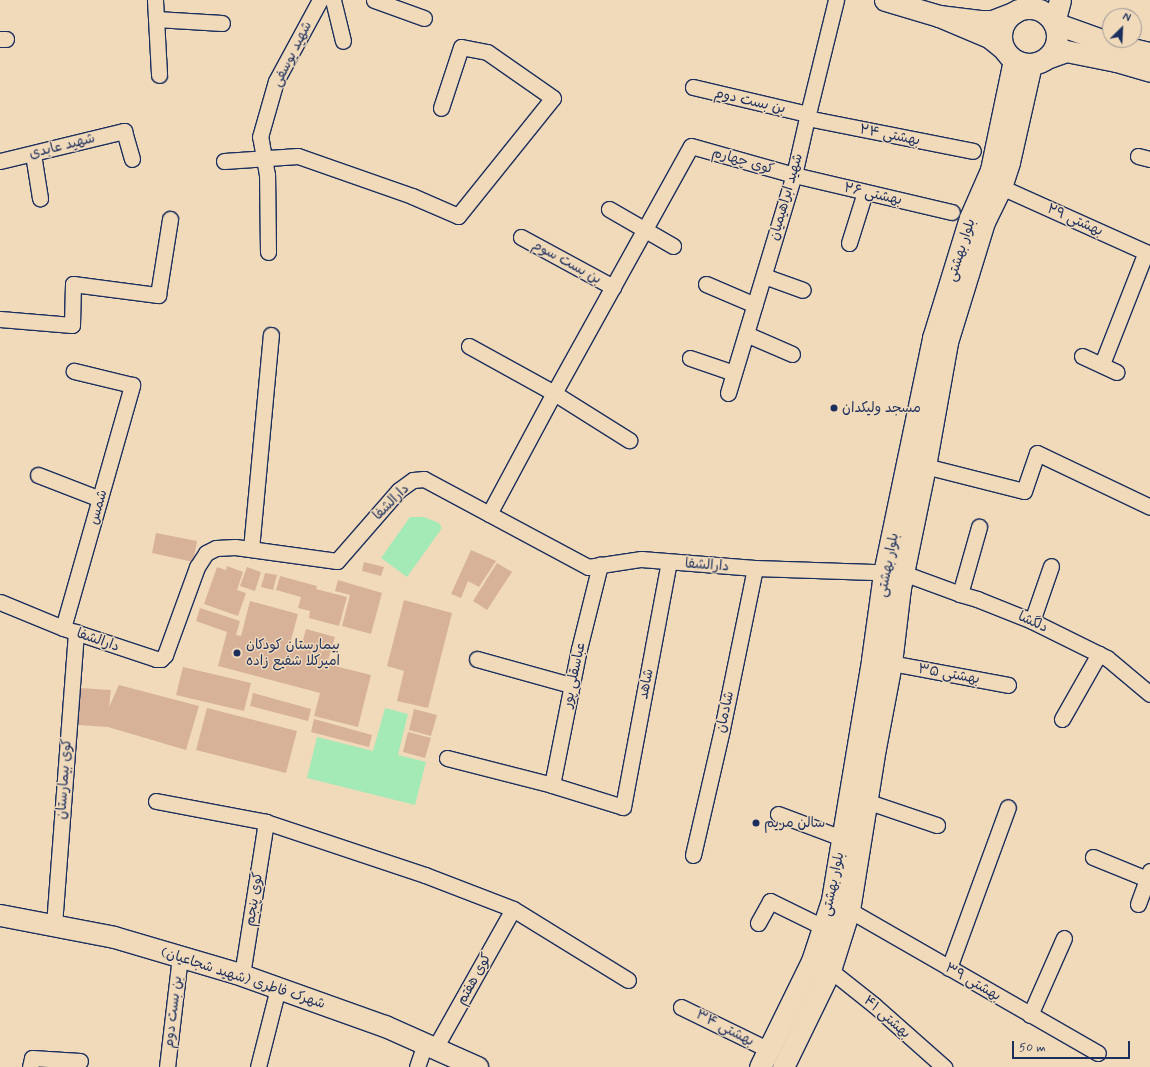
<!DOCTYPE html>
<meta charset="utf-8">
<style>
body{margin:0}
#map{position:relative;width:1150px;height:1067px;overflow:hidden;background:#f1daba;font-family:Mynerve,"Playpen Sans Arabic",sans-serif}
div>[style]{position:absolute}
.green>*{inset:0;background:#a3eab7}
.building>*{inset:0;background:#d7b299}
.roads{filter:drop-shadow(1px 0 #1b2f5e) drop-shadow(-1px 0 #1b2f5e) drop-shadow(0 1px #1b2f5e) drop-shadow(0 -1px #1b2f5e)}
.street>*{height:15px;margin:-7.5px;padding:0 7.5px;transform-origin:7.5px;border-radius:7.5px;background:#f1daba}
.secondary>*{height:21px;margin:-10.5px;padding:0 10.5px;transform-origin:10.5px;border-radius:10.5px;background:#f1daba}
.secondary>.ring{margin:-10.5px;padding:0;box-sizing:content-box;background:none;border:21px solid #f1daba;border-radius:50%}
.dots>*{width:11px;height:11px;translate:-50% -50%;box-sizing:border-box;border:2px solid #f1daba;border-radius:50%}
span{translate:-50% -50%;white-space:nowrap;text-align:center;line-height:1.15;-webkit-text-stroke:3px #f1daba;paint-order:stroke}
.street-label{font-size:14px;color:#1b2f5e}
.poi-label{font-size:14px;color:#1b2f5e}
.left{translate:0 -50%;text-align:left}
.north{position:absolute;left:1102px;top:8px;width:40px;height:40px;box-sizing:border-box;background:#f1daba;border:1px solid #9b9695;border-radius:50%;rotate:24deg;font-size:11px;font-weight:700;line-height:16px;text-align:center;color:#1b2f5e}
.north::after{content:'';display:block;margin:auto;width:14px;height:18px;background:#1b2f5e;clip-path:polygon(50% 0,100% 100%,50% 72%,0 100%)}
.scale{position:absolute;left:1012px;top:1041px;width:118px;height:18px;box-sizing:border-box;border:2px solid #1b2f5e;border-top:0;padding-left:5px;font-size:12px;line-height:14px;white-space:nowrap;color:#1b2f5e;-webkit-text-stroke:3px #f1daba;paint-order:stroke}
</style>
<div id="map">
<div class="green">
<div style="clip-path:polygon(410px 517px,424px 517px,439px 523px,442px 528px,407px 577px,381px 558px)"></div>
<div style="clip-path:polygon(385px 708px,408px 714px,398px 755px,426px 762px,415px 805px,307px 778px,317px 737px,373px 751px)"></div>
</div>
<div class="building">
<div style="clip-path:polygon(156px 533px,197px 541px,193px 562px,152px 553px)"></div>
<div style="clip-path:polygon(471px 550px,496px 561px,479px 587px,468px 581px,461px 598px,451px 594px)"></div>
<div style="clip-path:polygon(364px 562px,384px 567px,381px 576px,362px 571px)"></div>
<div style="clip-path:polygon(497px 563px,512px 572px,487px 610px,473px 601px)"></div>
<div style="clip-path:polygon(227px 566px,243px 572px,237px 590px,246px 593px,238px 616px,204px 604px,217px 567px,226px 570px)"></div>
<div style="clip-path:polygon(247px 567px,261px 572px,255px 591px,240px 586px)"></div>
<div style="clip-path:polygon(265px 573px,277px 575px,273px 590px,261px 587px)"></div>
<div style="clip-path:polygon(280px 576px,317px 586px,316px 589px,347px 597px,339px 626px,309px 618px,310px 611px,298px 608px,301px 597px,276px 590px)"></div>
<div style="clip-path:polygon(338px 580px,382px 593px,371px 634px,342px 626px,350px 595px,335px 591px)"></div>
<div style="clip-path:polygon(404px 600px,452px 613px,428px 708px,397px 701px,404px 671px,387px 666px)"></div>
<div style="clip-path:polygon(250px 601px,298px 614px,289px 648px,300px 651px,306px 629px,335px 637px,327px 664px,371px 675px,358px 727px,314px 716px,320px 693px,218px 666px,227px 632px,196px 621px,200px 608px,240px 621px,236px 635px,241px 636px)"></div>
<div style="clip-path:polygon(183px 667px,251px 683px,244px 711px,176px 695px)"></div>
<div style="clip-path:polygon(119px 685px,199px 706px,186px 750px,108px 727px,78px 725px,80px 688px,111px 690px,109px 707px)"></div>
<div style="clip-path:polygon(253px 693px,311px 709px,308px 721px,250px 706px)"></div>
<div style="clip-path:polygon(207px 708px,297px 731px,286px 773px,196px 750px)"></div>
<div style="clip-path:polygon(414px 709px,437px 715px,431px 736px,409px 730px)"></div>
<div style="clip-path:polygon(314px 719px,372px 735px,369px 747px,311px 732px)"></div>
<div style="clip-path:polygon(408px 732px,431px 738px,425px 758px,403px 752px)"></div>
</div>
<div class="roads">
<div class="street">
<div style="left:155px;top:0;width:75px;rotate:86.9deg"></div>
<div style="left:333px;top:0;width:42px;rotate:76.3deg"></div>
<div style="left:374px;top:0;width:53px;rotate:19.8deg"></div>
<div style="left:156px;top:19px;width:66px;rotate:3.5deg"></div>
<div style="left:0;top:39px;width:6px"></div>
<div style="left:693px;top:87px;width:117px;rotate:13.3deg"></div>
<div style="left:807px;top:118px;width:169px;rotate:11.2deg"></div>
<div style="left:33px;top:154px;width:45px;rotate:81deg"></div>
<div style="left:1138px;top:156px;width:12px;rotate:14deg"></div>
<div style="left:0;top:161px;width:128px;rotate:-13.6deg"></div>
<div style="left:124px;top:131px;width:29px;rotate:74deg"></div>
<div style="left:224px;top:161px;width:74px;rotate:-3.9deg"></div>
<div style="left:298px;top:156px;width:121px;rotate:19.3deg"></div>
<div style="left:412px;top:196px;width:50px;rotate:23.5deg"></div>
<div style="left:458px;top:216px;width:151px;rotate:-51.2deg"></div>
<div style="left:553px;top:98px;width:80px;rotate:-145.1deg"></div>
<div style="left:487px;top:52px;width:26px;rotate:-169deg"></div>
<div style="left:461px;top:47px;width:64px;rotate:108.2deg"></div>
<div style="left:1001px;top:187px;width:163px;rotate:24.2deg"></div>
<div style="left:609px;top:209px;width:74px;rotate:30deg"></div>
<div style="left:521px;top:237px;width:105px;rotate:28.5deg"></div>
<div style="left:849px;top:243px;width:53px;rotate:-72.6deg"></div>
<div style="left:268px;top:252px;width:77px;rotate:-90.7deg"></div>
<div style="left:267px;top:175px;width:39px;rotate:-100deg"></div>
<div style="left:260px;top:137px;width:58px;rotate:-74.1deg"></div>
<div style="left:276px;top:81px;width:92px;rotate:-61.5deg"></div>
<div style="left:764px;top:276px;width:41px;rotate:19.7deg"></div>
<div style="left:706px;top:284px;width:53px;rotate:23.2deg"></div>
<div style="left:0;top:319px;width:72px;rotate:4.8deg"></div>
<div style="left:72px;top:325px;width:41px;rotate:-88.6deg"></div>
<div style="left:73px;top:284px;width:86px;rotate:7.4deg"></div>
<div style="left:158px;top:295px;width:77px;rotate:-81deg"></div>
<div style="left:746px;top:334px;width:50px;rotate:23.5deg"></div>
<div style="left:469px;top:346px;width:97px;rotate:28.9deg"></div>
<div style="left:554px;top:393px;width:89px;rotate:32.1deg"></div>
<div style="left:1082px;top:356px;width:38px;rotate:25deg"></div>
<div style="left:690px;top:358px;width:46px;rotate:18.8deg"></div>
<div style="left:1102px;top:364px;width:120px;rotate:-68.6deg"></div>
<div style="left:728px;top:393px;width:228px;rotate:-73.2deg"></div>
<div style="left:794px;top:175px;width:58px;rotate:-77.2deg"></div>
<div style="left:807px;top:118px;width:122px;rotate:-76.2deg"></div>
<div style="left:925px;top:466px;width:102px;rotate:14.2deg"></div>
<div style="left:1024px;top:491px;width:40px;rotate:-71.1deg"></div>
<div style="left:1037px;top:453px;width:125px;rotate:25.5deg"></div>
<div style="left:38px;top:475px;width:66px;rotate:21.2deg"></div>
<div style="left:489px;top:514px;width:137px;rotate:-61.8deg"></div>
<div style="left:554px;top:393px;width:282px;rotate:-61deg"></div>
<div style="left:691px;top:146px;width:107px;rotate:15.7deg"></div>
<div style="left:794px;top:175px;width:162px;rotate:13.2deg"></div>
<div style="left:251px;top:549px;width:215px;rotate:-84.7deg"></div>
<div style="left:960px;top:594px;width:70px;rotate:-74.2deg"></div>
<div style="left:0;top:602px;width:68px;rotate:22.4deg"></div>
<div style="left:63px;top:628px;width:98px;rotate:18.4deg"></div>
<div style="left:156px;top:659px;width:5px"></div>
<div style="left:161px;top:659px;width:6px;rotate:-45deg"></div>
<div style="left:165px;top:655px;width:94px;rotate:-70deg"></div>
<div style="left:197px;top:567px;width:17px;rotate:-57deg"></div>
<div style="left:206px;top:553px;width:11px;rotate:-27deg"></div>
<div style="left:216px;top:548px;width:19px;rotate:-3deg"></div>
<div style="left:235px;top:547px;width:103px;rotate:7.8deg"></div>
<div style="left:337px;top:561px;width:94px;rotate:-48.9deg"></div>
<div style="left:399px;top:490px;width:17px;rotate:-36deg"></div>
<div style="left:413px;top:480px;width:11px;rotate:-5deg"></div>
<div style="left:424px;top:479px;width:186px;rotate:28.2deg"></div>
<div style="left:588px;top:567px;width:54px;rotate:-8.6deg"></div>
<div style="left:641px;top:559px;width:114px;rotate:4.5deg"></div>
<div style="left:755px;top:568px;width:148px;rotate:1.9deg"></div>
<div style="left:903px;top:573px;width:61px;rotate:20.2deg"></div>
<div style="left:960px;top:594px;width:18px;rotate:16deg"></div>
<div style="left:977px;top:599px;width:59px;rotate:21.8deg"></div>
<div style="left:1032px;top:621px;width:84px;rotate:26.3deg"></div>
<div style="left:1107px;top:658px;width:56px;rotate:39.9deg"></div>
<div style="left:1032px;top:621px;width:58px;rotate:-70.9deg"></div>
<div style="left:63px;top:628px;width:253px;rotate:-74.1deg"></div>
<div style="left:132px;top:385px;width:60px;rotate:-166.4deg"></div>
<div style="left:477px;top:659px;width:98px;rotate:15.5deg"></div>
<div style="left:891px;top:663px;width:119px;rotate:10.6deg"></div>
<div style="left:1062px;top:719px;width:75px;rotate:-60.4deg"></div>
<div style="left:447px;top:758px;width:108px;rotate:14.4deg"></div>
<div style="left:552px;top:785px;width:74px;rotate:17.2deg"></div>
<div style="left:623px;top:807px;width:249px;rotate:-79.4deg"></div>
<div style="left:552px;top:785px;width:139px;rotate:-78.8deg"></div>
<div style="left:579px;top:649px;width:87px;rotate:-76deg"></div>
<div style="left:156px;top:801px;width:112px;rotate:10.8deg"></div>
<div style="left:266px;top:822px;width:168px;rotate:18.4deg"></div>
<div style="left:425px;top:875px;width:94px;rotate:21.1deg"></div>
<div style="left:513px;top:909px;width:135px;rotate:31.7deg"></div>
<div style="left:866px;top:801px;width:75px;rotate:18.7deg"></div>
<div style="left:778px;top:814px;width:68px;rotate:20.6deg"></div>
<div style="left:693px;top:855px;width:129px;rotate:-77deg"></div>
<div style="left:722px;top:729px;width:164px;rotate:-78.4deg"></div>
<div style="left:1093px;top:857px;width:58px;rotate:22.2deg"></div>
<div style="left:1138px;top:904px;width:35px;rotate:-70deg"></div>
<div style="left:849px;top:910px;width:287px;rotate:29.9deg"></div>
<div style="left:758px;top:923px;width:25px;rotate:-61deg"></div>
<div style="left:770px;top:901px;width:59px;rotate:26.1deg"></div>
<div style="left:54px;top:925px;width:294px;rotate:-85.7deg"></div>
<div style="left:949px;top:968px;width:171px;rotate:-69.9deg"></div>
<div style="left:830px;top:970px;width:56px;rotate:38.5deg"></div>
<div style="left:874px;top:1005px;width:94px;rotate:41.5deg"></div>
<div style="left:242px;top:975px;width:155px;rotate:-81.1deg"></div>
<div style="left:681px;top:1007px;width:98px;rotate:26deg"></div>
<div style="left:1030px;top:1015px;width:84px;rotate:-66.2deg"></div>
<div style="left:435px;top:1048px;width:159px;rotate:-60.7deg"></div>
<div style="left:30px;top:1067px;width:9px;rotate:-77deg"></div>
<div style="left:32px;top:1058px;width:48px;rotate:3.6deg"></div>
<div style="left:167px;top:1067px;width:111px;rotate:-83.3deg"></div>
<div style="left:258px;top:1067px;width:81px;rotate:-75.8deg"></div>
<div style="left:417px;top:1067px;width:24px;rotate:-71deg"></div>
</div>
<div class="secondary">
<div style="left:885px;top:0;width:56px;rotate:16.5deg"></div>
<div style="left:1060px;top:0;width:24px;rotate:105deg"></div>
<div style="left:1054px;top:23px;width:69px;rotate:19.5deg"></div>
<div style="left:1119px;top:46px;width:32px;rotate:13deg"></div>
<div class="ring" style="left:1001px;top:8px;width:35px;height:35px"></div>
<div style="left:1004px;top:49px;width:19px;rotate:-141deg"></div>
<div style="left:989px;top:37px;width:54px;rotate:-157.2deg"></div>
<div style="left:939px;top:16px;width:41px;rotate:7deg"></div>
<div style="left:980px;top:21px;width:12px"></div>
<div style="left:992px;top:21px;width:25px;rotate:-21deg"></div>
<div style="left:1047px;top:58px;width:20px;rotate:-20deg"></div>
<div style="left:1066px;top:51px;width:51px;rotate:11.3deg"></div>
<div style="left:1116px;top:61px;width:35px;rotate:16deg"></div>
<div style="left:0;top:915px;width:116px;rotate:10.9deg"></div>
<div style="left:114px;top:937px;width:127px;rotate:16.4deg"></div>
<div style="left:236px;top:973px;width:158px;rotate:19.6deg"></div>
<div style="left:385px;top:1026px;width:101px;rotate:24deg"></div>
<div style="left:760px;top:1067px;width:118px;rotate:-63.9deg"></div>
<div style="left:812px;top:961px;width:64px;rotate:-71.8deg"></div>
<div style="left:832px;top:900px;width:243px;rotate:-80.5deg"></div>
<div style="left:872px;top:660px;width:88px;rotate:-82.1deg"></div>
<div style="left:884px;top:573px;width:240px;rotate:-78.2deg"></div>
<div style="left:933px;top:338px;width:126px;rotate:-72.9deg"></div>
<div style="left:970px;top:218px;width:52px;rotate:-66.4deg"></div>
<div style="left:991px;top:170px;width:112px;rotate:-78.2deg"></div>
<div style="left:783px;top:1067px;width:108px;rotate:-64.1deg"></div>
<div style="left:830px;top:970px;width:63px;rotate:-72.4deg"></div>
<div style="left:849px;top:910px;width:164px;rotate:-80.9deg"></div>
<div style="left:875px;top:748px;width:86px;rotate:-79.3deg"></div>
<div style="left:891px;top:663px;width:76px;rotate:-83.2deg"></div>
<div style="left:900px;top:588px;width:125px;rotate:-78.4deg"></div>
<div style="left:925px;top:466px;width:126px;rotate:-79.9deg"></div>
<div style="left:947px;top:342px;width:126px;rotate:-72.9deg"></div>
<div style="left:984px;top:222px;width:39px;rotate:-64deg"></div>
<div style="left:1001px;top:187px;width:26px;rotate:-72deg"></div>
<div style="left:1009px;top:162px;width:100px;rotate:-77.3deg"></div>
</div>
</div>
<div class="dots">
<div style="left:834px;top:408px;background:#1b2f5e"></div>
<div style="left:237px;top:653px;background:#1b2f5e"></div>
<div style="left:756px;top:823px;background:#1b2f5e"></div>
</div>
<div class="street-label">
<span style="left:292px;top:54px;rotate:-63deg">شهید یوسفی</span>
<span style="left:750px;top:101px;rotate:13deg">بن بست دوم</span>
<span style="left:890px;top:135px;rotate:11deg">بهشتی ۲۴</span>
<span style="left:62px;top:146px;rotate:-14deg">شهید عابدی</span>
<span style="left:743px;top:161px;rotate:16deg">کوی چهارم</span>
<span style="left:873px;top:194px;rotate:13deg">بهشتی ۲۶</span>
<span style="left:786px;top:197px;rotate:-74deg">شهید ابراهیمیان</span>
<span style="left:1075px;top:220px;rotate:24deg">بهشتی ۲۹</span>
<span style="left:961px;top:250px;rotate:-72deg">بلوار بهشتی</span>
<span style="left:567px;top:262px;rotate:29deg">بن بست سوم</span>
<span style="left:391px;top:502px;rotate:-45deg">دارالشفا</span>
<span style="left:98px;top:507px;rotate:-74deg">شمس</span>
<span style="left:707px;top:565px;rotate:4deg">دارالشفا</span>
<span style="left:888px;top:565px;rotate:-79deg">بلوار بهشتی</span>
<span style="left:1033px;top:622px;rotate:24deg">دلگشا</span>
<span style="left:98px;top:640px;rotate:19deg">دارالشفا</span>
<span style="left:949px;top:674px;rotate:10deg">بهشتی ۳۵</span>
<span style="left:574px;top:675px;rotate:-78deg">عباسقلی پور</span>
<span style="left:646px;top:684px;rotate:-79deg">شاهد</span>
<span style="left:725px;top:712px;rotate:-78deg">شادمان</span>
<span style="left:64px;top:779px;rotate:-86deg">کوی بیمارستان</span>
<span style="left:833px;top:884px;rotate:-78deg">بلوار بهشتی</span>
<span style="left:254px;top:899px;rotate:-81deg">کوی پنجم</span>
<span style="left:243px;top:978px;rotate:18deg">شهرک فاطری (شهید شجاعیان)</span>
<span style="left:474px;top:979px;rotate:-61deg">کوی هفتم</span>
<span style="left:973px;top:982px;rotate:30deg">بهشتی ۳۹</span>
<span style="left:173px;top:1012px;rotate:-83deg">بن بست دوم</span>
<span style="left:887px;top:1017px;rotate:41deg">بهشتی ۴۱</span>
<span style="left:725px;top:1028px;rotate:27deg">بهشتی ۳۴</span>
</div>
<div class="poi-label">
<span class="left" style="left:842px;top:408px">مسجد ولیکدان</span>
<span class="left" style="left:246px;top:653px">بیمارستان کودکان<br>امیرکلا شفیع زاده</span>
<span class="left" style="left:764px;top:823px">سالن مریم</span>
</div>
<div class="north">N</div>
<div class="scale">50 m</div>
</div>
